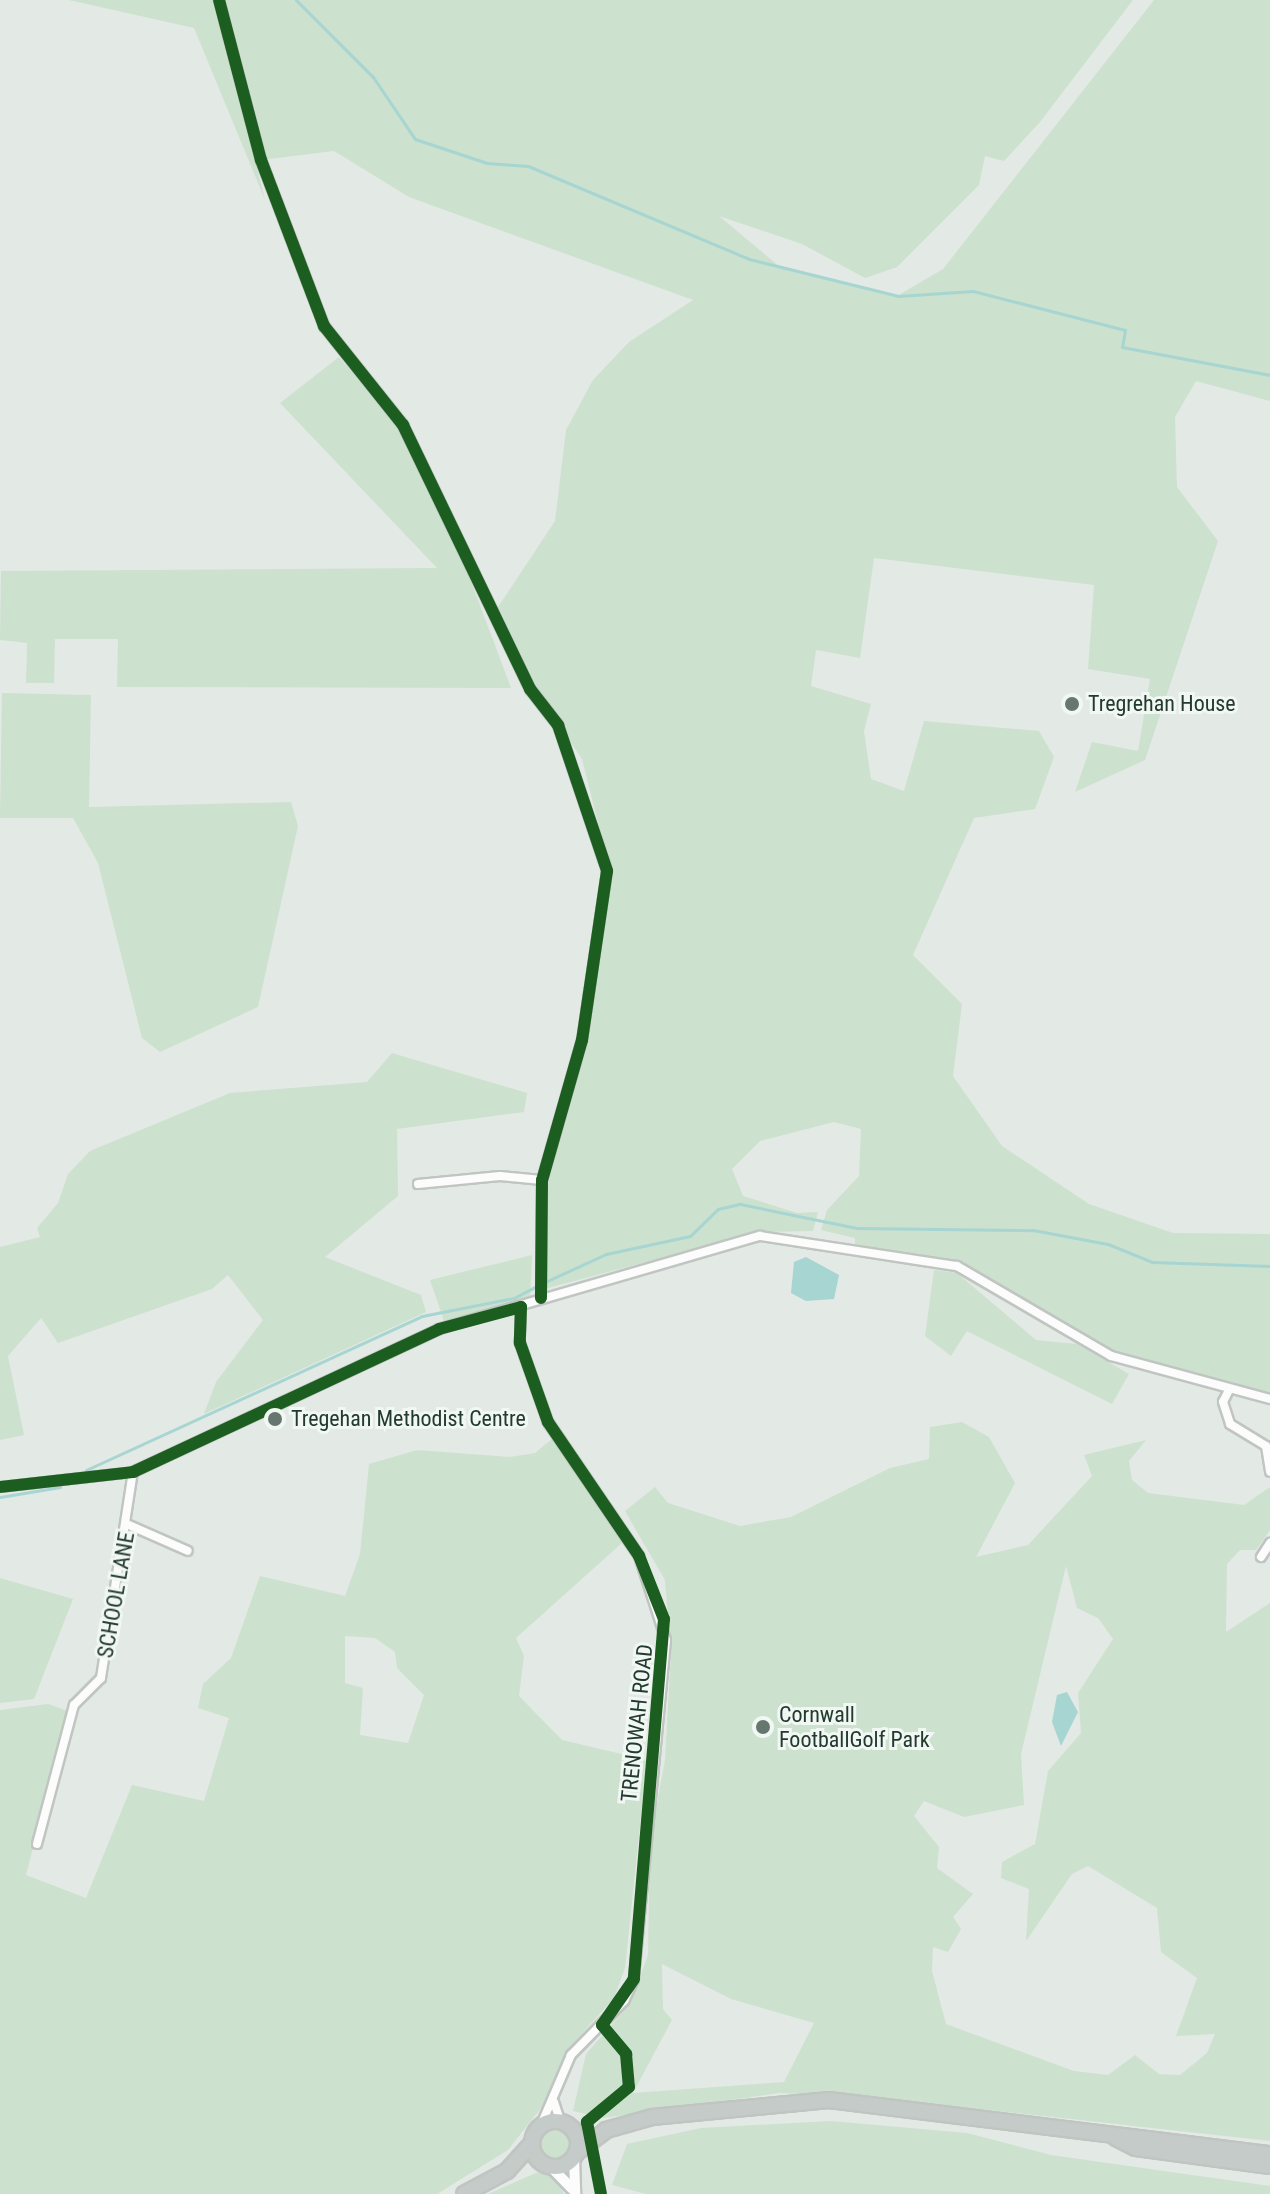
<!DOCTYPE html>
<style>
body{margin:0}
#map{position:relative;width:1270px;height:2194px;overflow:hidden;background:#e3e9e5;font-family:"Roboto Condensed",sans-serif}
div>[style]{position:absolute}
.green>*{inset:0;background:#cde1cf}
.round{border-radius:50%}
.water>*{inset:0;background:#a7d5d1}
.stream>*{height:3px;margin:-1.5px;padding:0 1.5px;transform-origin:1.5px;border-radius:1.5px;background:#a7d5d1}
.roads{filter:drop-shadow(2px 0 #c0c5c2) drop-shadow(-2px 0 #c0c5c2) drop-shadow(0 2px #c0c5c2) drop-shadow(0 -2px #c0c5c2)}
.minor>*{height:8px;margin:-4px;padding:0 4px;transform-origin:4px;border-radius:4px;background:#fbfcfb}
.tertiary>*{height:10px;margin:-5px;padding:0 5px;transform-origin:5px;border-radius:5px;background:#fbfcfb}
.trunk>*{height:14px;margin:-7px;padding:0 7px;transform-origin:7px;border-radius:7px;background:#c4cbc8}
.trunk>.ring{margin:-7px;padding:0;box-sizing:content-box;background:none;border:14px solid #c4cbc8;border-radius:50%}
.cycleway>*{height:12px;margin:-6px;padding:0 6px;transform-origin:6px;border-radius:6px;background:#1b5e20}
.dots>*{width:22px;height:22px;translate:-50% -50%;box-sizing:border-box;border:4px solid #f1f7f3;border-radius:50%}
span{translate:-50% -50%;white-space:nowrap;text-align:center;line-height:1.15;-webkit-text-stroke:6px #f1f7f3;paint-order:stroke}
.poi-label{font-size:22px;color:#233a2f}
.left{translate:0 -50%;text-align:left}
.street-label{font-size:22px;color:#233a2f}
</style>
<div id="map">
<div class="green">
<div style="clip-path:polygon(69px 0,1133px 0,1040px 122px,1004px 161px,985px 156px,979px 185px,897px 267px,865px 278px,802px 244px,719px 216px,780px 267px,897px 296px,943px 269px,1154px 0,1270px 0,1270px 401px,1196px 381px,1175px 417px,1177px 487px,1218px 541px,1145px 760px,1075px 792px,1092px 742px,1138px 751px,1150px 679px,1088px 669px,1094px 585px,874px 558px,860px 658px,816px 650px,811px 686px,871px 704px,864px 731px,871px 779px,904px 791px,924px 721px,1039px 731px,1054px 757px,1035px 809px,974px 818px,913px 955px,962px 1004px,953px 1076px,1002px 1146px,1089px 1204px,1173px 1233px,1270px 1234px,1270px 1399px,1111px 1356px,957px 1266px,855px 1247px,855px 1238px,821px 1230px,827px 1210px,859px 1176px,861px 1129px,834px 1122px,760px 1141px,732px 1169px,743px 1196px,797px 1213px,818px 1212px,813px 1231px,759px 1232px,544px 1289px,548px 1186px,610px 871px,582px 759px,541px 698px,498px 607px,555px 521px,566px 430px,593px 380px,629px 342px,693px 300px,409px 197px,334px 151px,261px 160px,217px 8px,265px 200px,194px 28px)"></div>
<div style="clip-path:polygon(339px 357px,399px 426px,466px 568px,511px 688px,117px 687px,118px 639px,55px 639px,54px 683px,26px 683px,27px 643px,0 640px,1px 571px,437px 568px,280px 403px)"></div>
<div style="clip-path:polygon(2px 693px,91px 695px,89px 807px,291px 802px,298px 826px,258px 1007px,160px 1052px,142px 1038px,98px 863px,73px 818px,0 818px)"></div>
<div style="clip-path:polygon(392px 1053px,527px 1093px,524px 1112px,397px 1129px,398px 1196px,325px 1257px,421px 1295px,426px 1312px,204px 1414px,216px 1382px,263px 1320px,228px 1275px,212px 1289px,58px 1343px,41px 1318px,8px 1356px,24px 1435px,0 1440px,0 1247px,40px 1237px,37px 1228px,58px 1203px,68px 1174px,90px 1151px,230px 1093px,367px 1082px)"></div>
<div style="clip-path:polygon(532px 1255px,530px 1298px,444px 1321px,430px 1280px)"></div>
<div style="clip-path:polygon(934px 1270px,957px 1273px,1036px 1340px,1077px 1344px,1129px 1374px,1112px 1404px,967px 1331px,951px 1356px,925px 1336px)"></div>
<div style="clip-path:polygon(evenodd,962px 1422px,989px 1437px,1015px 1483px,976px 1557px,1028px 1545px,1092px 1476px,1084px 1455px,1146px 1440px,1129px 1461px,1132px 1480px,1148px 1493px,1244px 1505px,1270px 1487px,1270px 1530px,1256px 1550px,1240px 1550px,1227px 1564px,1226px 1632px,1270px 1603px,1270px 2141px,860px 2096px,779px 2093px,603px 2118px,573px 2111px,586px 2054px,630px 2004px,648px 1955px,650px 1841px,665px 1760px,671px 1653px,665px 1580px,625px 1511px,655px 1487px,668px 1503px,740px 1526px,791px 1517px,890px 1468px,929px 1459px,930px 1427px,962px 1422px,1066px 1566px,1077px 1608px,1098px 1618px,1113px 1639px,1078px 1693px,1081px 1733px,1048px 1771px,1035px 1844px,1002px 1862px,1001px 1878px,1029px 1889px,1026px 1941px,1072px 1874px,1088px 1866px,1157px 1908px,1161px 1952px,1197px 1978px,1176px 2036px,1215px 2034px,1207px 2053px,1180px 2075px,1159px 2074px,1135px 2055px,1108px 2075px,1074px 2071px,946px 2024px,932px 1971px,933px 1947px,948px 1952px,961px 1929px,953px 1917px,973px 1894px,937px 1868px,939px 1847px,914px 1816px,924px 1801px,964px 1817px,1024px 1805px,1021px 1754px,1066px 1566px,962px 1422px,662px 1964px,731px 1999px,814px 2023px,784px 2082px,633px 2093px,672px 2020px,663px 2009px,662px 1964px)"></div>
<div style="clip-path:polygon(evenodd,552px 1439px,622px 1543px,516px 1638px,524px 1656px,519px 1696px,562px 1740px,647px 1760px,625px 1968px,614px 1998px,568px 2049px,541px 2108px,508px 2150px,437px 2194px,0 2194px,0 1710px,48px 1704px,68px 1711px,26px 1875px,86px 1898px,132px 1785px,204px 1801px,229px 1718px,198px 1708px,203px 1684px,231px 1658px,260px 1576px,345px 1596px,360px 1554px,369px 1464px,417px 1450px,510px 1457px,535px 1453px,552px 1439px,345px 1636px,375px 1638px,395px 1652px,397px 1668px,424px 1695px,408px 1743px,360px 1735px,363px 1688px,345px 1683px,345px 1636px)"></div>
<div style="clip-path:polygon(0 1578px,73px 1599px,34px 1699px,0 1703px)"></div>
<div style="clip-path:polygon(831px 2121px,967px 2133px,1051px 2155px,1270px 2186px,1270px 2194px,646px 2194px,612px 2185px,627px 2144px,701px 2128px)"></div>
<div class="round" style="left:539px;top:2130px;width:30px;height:30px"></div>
<div style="clip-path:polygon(538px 2172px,554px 2175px,564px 2194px,488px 2194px)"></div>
</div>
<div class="water">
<div style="clip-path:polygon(806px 1257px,839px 1275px,834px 1299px,806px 1301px,791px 1293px,794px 1262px)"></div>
<div style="clip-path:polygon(1067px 1692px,1078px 1712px,1061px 1746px,1052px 1722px,1057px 1695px)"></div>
</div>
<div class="stream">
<div style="left:296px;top:0;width:109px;rotate:45deg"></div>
<div style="left:373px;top:77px;width:75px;rotate:55.9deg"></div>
<div style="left:415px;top:139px;width:76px;rotate:18.4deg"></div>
<div style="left:487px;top:163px;width:41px;rotate:4.2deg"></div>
<div style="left:528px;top:166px;width:240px;rotate:22.8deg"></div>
<div style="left:749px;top:259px;width:154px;rotate:13.9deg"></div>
<div style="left:898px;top:296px;width:75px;rotate:-3.8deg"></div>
<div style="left:973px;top:291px;width:157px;rotate:14.4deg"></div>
<div style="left:1125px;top:330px;width:17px;rotate:100deg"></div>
<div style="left:1122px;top:347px;width:151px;rotate:10.7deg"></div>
<div style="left:545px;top:1282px;width:67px;rotate:-24.7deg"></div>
<div style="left:606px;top:1254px;width:86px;rotate:-12.1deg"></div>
<div style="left:690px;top:1236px;width:39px;rotate:-44deg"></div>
<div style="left:718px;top:1209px;width:23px;rotate:-13deg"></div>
<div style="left:740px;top:1204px;width:119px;rotate:11.6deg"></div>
<div style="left:857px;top:1228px;width:176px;rotate:0.7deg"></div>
<div style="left:1033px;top:1230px;width:76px;rotate:10.6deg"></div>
<div style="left:1108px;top:1244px;width:48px;rotate:22.2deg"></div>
<div style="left:1152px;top:1262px;width:118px;rotate:1.9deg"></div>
<div style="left:86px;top:1470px;width:370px;rotate:-24.6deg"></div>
<div style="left:422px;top:1316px;width:94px;rotate:-11.1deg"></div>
<div style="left:514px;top:1298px;width:27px;rotate:-28deg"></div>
<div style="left:0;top:1497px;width:61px;rotate:-9.5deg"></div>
</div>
<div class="roads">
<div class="minor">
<div style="left:219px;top:0;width:165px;rotate:75.3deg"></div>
<div style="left:261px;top:160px;width:178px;rotate:69.2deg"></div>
<div style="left:324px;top:326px;width:127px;rotate:51.4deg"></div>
<div style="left:403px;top:425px;width:293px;rotate:64.3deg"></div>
<div style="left:530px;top:689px;width:46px;rotate:52.1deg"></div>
<div style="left:558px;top:725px;width:154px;rotate:71.4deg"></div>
<div style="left:607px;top:871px;width:171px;rotate:98.4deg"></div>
<div style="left:582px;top:1040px;width:146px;rotate:105.9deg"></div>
<div style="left:542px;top:1180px;width:118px;rotate:90.5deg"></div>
<div style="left:418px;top:1184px;width:82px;rotate:-5.6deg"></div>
<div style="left:500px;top:1176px;width:42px;rotate:5.4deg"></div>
<div style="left:521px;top:1307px;width:36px;rotate:92deg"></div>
<div style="left:520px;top:1343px;width:84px;rotate:70.5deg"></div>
<div style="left:548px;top:1422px;width:162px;rotate:55.8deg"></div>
<div style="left:639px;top:1556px;width:88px;rotate:72.2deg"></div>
<div style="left:666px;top:1640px;width:341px;rotate:95.4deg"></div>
<div style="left:634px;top:1979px;width:24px;rotate:114deg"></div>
<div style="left:624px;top:2001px;width:76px;rotate:134.5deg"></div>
<div style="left:571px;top:2055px;width:76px;rotate:113.2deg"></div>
<div style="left:1229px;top:1390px;width:13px;rotate:117deg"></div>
<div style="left:1223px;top:1402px;width:23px;rotate:72deg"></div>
<div style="left:1230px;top:1424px;width:42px;rotate:31.4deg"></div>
<div style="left:1266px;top:1446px;width:26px;rotate:81deg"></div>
<div style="left:0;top:1487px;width:134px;rotate:-6.4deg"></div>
<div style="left:133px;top:1472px;width:338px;rotate:-25deg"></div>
<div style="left:439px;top:1329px;width:334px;rotate:-16.2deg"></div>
<div style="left:760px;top:1236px;width:199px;rotate:8.7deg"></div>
<div style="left:957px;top:1266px;width:178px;rotate:30.3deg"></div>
<div style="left:1111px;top:1356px;width:165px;rotate:15.1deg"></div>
<div style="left:129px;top:1525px;width:64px;rotate:23.8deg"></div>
<div style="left:1261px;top:1557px;width:17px;rotate:-57deg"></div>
<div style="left:37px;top:1844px;width:144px;rotate:-75.1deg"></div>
<div style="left:74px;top:1705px;width:38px;rotate:-45deg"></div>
<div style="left:101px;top:1678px;width:208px;rotate:-81.2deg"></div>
<div style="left:554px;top:2102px;width:20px;rotate:72deg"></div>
</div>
<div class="tertiary">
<div style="left:574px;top:2158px;width:36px;rotate:88deg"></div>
<div style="left:551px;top:2167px;width:30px;rotate:46deg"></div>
</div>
<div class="trunk">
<div class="ring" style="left:532px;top:2121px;width:32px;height:32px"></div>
<div style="left:1116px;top:2138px;width:22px;rotate:27deg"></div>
<div style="left:1136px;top:2148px;width:135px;rotate:7.7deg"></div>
<div style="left:576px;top:2153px;width:38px;rotate:-37deg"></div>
<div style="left:606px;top:2130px;width:48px;rotate:-15.8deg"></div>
<div style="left:652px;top:2117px;width:178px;rotate:-5.5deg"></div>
<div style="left:829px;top:2100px;width:444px;rotate:7deg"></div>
<div style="left:464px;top:2194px;width:49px;rotate:-28.1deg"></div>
<div style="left:507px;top:2171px;width:38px;rotate:-48deg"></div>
</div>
</div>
<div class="cycleway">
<div style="left:219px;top:0;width:165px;rotate:75.3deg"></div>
<div style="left:261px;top:160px;width:178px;rotate:69.2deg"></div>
<div style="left:324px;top:326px;width:127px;rotate:51.4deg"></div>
<div style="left:403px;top:425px;width:293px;rotate:64.3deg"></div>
<div style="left:530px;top:689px;width:46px;rotate:52.1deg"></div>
<div style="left:558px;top:725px;width:154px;rotate:71.4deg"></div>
<div style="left:607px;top:871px;width:171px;rotate:98.4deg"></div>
<div style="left:582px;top:1040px;width:146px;rotate:105.9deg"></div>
<div style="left:542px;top:1180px;width:118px;rotate:90.5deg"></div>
<div style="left:0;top:1487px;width:134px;rotate:-6.4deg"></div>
<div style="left:133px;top:1472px;width:338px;rotate:-25deg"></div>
<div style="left:439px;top:1329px;width:85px;rotate:-15deg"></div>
<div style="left:521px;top:1307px;width:36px;rotate:92deg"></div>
<div style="left:520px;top:1343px;width:84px;rotate:70.5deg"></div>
<div style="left:548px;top:1422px;width:162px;rotate:55.8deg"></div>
<div style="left:639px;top:1556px;width:68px;rotate:68.4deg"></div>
<div style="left:664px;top:1619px;width:361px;rotate:94.8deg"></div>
<div style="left:634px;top:1979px;width:56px;rotate:124.8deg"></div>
<div style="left:602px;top:2025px;width:38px;rotate:50deg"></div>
<div style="left:626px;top:2054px;width:33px;rotate:85deg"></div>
<div style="left:629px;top:2087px;width:55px;rotate:140.2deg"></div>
<div style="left:587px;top:2122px;width:73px;rotate:79deg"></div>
</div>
<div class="dots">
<div style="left:1072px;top:704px;background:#66776f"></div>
<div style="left:275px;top:1419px;background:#66776f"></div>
<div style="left:763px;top:1727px;background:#66776f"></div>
</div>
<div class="poi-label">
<span class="left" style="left:1088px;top:704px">Tregrehan House</span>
<span class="left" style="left:291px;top:1419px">Tregehan Methodist Centre</span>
<span class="left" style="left:779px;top:1727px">Cornwall<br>FootballGolf Park</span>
</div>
<div class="street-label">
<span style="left:116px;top:1595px;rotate:-80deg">SCHOOL LANE</span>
<span style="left:637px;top:1723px;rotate:-84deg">TRENOWAH ROAD</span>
</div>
</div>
